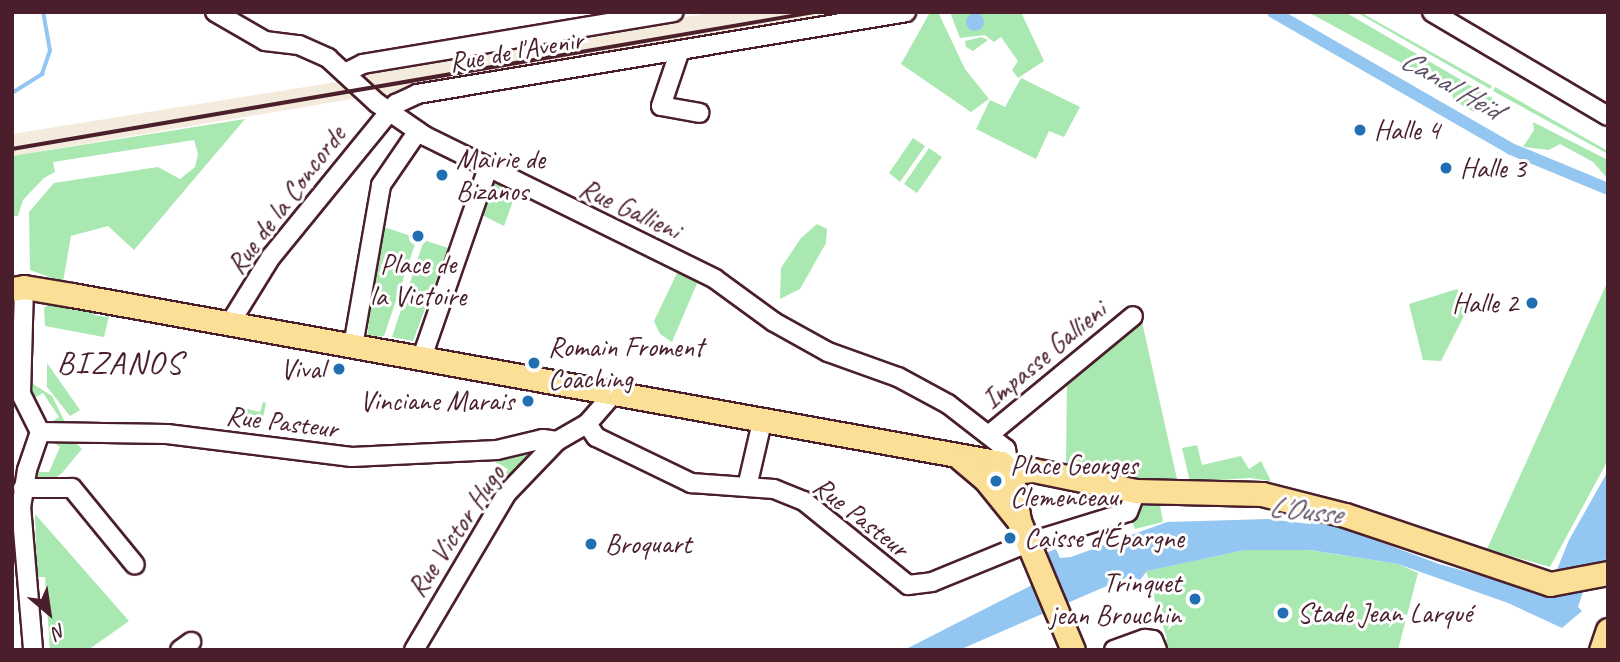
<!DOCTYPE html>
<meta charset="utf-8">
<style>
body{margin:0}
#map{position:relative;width:1620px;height:662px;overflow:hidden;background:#fff;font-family:Caveat,sans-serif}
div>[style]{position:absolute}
.built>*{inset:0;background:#f4ebdd}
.green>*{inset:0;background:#a9e8b0}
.water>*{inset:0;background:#93c7f1}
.round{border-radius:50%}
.stream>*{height:3.5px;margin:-1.75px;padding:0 1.75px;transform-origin:1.75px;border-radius:1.75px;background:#93c7f1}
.canal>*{height:12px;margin:-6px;padding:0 6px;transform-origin:6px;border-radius:6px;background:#93c7f1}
.roads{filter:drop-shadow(2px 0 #4a1f2b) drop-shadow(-2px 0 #4a1f2b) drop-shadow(0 2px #4a1f2b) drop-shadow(0 -2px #4a1f2b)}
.minor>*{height:18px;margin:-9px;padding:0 9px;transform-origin:9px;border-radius:9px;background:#fff}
.major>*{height:23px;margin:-11.5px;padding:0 11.5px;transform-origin:11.5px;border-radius:11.5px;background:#fbdf96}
.rail>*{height:3.5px;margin:-1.75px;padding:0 1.75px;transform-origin:1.75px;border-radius:1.75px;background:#4a1f2b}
.dots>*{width:19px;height:19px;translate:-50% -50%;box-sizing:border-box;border:4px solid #fff;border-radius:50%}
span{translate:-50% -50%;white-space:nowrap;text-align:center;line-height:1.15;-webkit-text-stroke:6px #fff;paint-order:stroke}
.street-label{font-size:28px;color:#4a1f2b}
.poi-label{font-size:28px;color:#4a1f2b}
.left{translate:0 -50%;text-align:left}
.right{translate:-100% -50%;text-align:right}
.water-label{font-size:30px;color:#605166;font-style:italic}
.quarter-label{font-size:32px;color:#4a1f2b;letter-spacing:2px}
.frame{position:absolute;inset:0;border:14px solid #4a1f2b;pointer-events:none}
.north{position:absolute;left:14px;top:578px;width:70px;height:70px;-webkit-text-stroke:5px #fff;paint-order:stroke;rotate:151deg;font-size:19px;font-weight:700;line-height:28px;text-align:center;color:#4a1f2b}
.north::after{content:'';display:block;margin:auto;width:24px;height:32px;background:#4a1f2b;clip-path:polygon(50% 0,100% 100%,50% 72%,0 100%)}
</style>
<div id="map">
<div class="built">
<div style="clip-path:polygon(715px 12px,866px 12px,381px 95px,362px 78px,367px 71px)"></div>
<div style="clip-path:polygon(342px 81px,358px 98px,12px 156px,12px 134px)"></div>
</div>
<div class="green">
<div style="clip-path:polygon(938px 12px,965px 69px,989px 99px,971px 112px,901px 64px,929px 14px)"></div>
<div style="clip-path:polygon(950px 12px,1021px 12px,1044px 61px,1018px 78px,1012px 70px,1018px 61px,1001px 37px,994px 42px,985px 35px,960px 38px)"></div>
<div style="clip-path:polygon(1308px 12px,1345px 12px,1497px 101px,1494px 106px,1484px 102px,1474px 112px,1453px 100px,1452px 91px,1438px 83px)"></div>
<div style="clip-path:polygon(1356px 12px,1360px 12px,1492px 86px,1490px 89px)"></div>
<div style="clip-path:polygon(981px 37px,988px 40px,973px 51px,966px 47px,965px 41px)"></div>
<div style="clip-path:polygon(1021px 78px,1080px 107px,1064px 137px,1049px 131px,1036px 159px,976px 129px,990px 100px,1005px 107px)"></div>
<div style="clip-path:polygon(1495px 87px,1608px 151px,1608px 154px,1493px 91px)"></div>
<div style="clip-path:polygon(245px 119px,134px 250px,108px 226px,71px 236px,63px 282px,30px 270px,29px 212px,54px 183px,158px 167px,180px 179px,195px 167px,198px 154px,194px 140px,53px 162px,55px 172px,44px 178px,23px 200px,18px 216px,12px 216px,12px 156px)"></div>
<div style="clip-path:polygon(1533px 122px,1608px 160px,1608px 179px,1593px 162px,1560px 144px,1549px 150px,1523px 147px,1534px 130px)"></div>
<div style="clip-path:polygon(913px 138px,925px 146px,900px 182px,889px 173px)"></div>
<div style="clip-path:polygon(929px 148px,942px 157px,917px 193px,904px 184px)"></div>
<div style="clip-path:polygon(494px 180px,504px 185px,501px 195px,513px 201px,504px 226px,482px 215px)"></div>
<div style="clip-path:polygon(817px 224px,827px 229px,826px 243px,800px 289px,780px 299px,781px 268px,801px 238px)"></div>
<div style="clip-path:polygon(381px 226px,417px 238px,384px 336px,367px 338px)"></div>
<div style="clip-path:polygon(424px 240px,448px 248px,413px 341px,392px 337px)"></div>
<div style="clip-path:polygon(678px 271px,698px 281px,672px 342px,660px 334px,654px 321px)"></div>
<div style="clip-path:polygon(1606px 285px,1608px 460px,1550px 567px,1487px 549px)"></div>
<div style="clip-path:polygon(1457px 289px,1469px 306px,1441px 361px,1423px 360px,1409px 304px)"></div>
<div style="clip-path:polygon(50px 303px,95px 310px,94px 315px,106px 317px,110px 312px,104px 337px,45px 326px,44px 308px)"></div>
<div style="clip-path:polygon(1140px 313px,1177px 479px,1141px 481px,1066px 466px,1067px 374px)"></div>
<div style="clip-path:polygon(47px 363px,80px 410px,70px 416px,47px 387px)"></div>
<div style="clip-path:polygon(30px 382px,52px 396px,67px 426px,52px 427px,50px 423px,59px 417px,43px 393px,34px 398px)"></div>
<div style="clip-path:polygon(263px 402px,266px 403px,261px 427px,248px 425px,249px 419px,241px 417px,243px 408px,260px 412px)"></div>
<div style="clip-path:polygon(71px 439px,82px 449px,62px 473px,50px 482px,37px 480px,36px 472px,49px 472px,60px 447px,50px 440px)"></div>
<div style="clip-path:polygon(536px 444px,540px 452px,512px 479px,506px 473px,508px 469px,495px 462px,500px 454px)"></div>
<div style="clip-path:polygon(1197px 445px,1202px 465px,1241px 456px,1249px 469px,1261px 461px,1271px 481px,1250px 478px,1190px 482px,1182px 448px)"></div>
<div style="clip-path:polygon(1159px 500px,1163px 522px,1135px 529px,1129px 514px,1138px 501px)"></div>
<div style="clip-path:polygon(35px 514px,129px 621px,88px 650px,50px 650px,45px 577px,37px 577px)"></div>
<div style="clip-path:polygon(1245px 550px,1309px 550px,1398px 564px,1418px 573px,1398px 650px,1165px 650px,1162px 642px,1167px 639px,1146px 571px)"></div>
</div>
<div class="water">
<div class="round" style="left:966px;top:13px;width:18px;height:18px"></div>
<div style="clip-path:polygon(1608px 471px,1608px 558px,1591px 568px,1578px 607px,1582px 611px,1562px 628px,1508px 603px,1398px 564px,1310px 550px,1245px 550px,1147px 571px,1140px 580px,1130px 576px,959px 650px,904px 650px,1032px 585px,1028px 576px,1032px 558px,1056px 549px,1060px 558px,1071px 557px,1167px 522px,1268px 519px,1310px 524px,1314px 517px,1439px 564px,1547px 594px,1569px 540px)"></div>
</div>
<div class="stream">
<div style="left:12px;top:93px;width:36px;rotate:-32deg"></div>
<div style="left:42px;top:74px;width:24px;rotate:-71deg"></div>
<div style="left:50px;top:51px;width:40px;rotate:-100deg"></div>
</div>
<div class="canal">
<div style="left:1273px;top:12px;width:275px;rotate:29.9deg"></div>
<div style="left:1511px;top:149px;width:105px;rotate:22.4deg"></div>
</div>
<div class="roads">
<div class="minor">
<div style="left:215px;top:12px;width:58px;rotate:30.1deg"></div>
<div style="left:265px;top:41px;width:34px;rotate:7deg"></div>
<div style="left:299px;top:45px;width:32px;rotate:24deg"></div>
<div style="left:328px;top:58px;width:67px;rotate:42.6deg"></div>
<div style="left:377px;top:103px;width:58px;rotate:34.5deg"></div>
<div style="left:425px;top:136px;width:323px;rotate:26.2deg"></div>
<div style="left:715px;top:279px;width:73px;rotate:36.1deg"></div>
<div style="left:774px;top:322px;width:62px;rotate:29.1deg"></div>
<div style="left:828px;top:352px;width:74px;rotate:19.7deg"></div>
<div style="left:898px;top:377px;width:57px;rotate:28.4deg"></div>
<div style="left:948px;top:404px;width:73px;rotate:37.8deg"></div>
<div style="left:1006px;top:449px;width:19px;rotate:81deg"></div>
<div style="left:1432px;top:12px;width:204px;rotate:30.6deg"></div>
<div style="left:680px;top:50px;width:59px;rotate:108.7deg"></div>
<div style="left:661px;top:106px;width:39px;rotate:10deg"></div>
<div style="left:345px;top:73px;width:20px;rotate:-27deg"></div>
<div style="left:363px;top:64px;width:315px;rotate:-9.5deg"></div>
<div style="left:24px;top:287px;width:107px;rotate:91.6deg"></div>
<div style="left:21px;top:394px;width:42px;rotate:63.4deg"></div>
<div style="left:40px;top:432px;width:40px;rotate:108.9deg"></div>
<div style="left:27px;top:470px;width:36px;rotate:99deg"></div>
<div style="left:21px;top:506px;width:144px;rotate:85.2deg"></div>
<div style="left:230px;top:323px;width:78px;rotate:-58.2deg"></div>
<div style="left:271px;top:257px;width:198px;rotate:-50.8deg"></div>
<div style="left:396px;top:104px;width:23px;rotate:-25deg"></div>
<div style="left:417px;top:94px;width:496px;rotate:-9.5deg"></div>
<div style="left:353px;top:346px;width:163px;rotate:-80.1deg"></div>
<div style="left:381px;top:185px;width:65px;rotate:-55.6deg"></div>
<div style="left:421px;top:360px;width:201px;rotate:-70.8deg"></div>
<div style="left:587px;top:424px;width:16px;rotate:55deg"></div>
<div style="left:596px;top:437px;width:106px;rotate:25.8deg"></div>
<div style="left:691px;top:483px;width:83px;rotate:4.1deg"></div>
<div style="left:774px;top:489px;width:32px;rotate:22deg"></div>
<div style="left:804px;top:501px;width:134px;rotate:38.9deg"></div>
<div style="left:908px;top:585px;width:24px;rotate:-7deg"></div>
<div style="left:932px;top:582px;width:106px;rotate:-22.2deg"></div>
<div style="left:1030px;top:542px;width:102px;rotate:-17deg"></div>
<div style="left:1128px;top:512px;width:22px;rotate:-69deg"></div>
<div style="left:40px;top:432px;width:127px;rotate:0.9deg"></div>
<div style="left:167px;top:434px;width:186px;rotate:7.1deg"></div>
<div style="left:352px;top:457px;width:145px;rotate:-2.8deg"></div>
<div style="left:497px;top:450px;width:47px;rotate:-13.4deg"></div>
<div style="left:543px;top:439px;width:14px;rotate:8deg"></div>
<div style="left:990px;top:434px;width:185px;rotate:-39.5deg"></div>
<div style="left:747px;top:487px;width:67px;rotate:-77deg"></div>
<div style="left:23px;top:488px;width:49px"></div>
<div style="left:72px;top:488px;width:99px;rotate:50.7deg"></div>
<div style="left:180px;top:650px;width:14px;rotate:-36deg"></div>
<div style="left:414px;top:650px;width:182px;rotate:-59.4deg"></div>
<div style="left:507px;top:493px;width:72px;rotate:-46.1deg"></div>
<div style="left:557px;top:441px;width:34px;rotate:-30deg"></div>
<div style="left:587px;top:424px;width:40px;rotate:-49deg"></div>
<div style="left:1114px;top:650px;width:33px;rotate:-20deg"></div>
<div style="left:1145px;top:639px;width:8px;rotate:7deg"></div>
<div style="left:1153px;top:640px;width:11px;rotate:68deg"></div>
</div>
<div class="major">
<div style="left:12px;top:289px;width:12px;rotate:-9deg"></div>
<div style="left:24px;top:287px;width:49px;rotate:9.5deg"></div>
<div style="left:72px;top:295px;width:944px;rotate:10.25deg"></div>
<div style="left:1001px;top:463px;width:13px;rotate:42deg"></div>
<div style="left:1011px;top:472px;width:50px;rotate:80.7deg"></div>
<div style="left:961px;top:459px;width:31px;rotate:40deg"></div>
<div style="left:985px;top:479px;width:54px;rotate:51deg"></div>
<div style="left:1019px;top:521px;width:140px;rotate:67.3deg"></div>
<div style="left:1011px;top:472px;width:22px;rotate:-5deg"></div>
<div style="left:1033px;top:470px;width:105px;rotate:11.5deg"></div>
<div style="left:1136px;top:491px;width:126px;rotate:1.4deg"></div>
<div style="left:1262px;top:494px;width:86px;rotate:14.2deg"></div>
<div style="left:1345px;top:515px;width:216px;rotate:18.6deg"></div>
<div style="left:1550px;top:584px;width:59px;rotate:-10.7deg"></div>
<div style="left:1601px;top:650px;width:21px;rotate:-71deg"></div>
</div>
</div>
<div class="rail">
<div style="left:12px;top:149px;width:815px;rotate:-9.68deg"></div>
</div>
<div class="dots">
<div style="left:1360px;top:130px;background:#1f6fb2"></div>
<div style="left:1446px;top:168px;background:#1f6fb2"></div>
<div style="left:442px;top:175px;background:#1f6fb2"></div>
<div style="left:418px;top:236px;background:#1f6fb2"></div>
<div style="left:1532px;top:303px;background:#1f6fb2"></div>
<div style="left:534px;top:363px;background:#1f6fb2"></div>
<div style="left:339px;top:369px;background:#1f6fb2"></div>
<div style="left:528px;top:401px;background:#1f6fb2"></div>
<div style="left:996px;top:481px;background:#1f6fb2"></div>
<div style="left:1010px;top:538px;background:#1f6fb2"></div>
<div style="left:591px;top:544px;background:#1f6fb2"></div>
<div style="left:1195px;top:599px;background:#1f6fb2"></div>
<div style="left:1283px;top:613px;background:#1f6fb2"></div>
</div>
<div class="street-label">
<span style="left:516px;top:51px;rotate:-10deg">Rue de l'Avenir</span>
<span style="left:286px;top:200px;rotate:-53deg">Rue de la Concorde</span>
<span style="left:630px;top:209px;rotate:25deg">Rue Gallieni</span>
<span style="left:1044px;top:355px;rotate:-40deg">Impasse Gallieni</span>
<span style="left:282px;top:422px;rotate:7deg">Rue Pasteur</span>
<span style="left:861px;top:517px;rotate:38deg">Rue Pasteur</span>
<span style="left:456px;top:531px;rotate:-56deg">Rue Victor Hugo</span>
</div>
<div class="poi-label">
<span class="left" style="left:1374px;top:130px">Halle 4</span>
<span class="left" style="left:456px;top:175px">Mairie de<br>Bizanos</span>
<span class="left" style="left:1460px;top:168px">Halle 3</span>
<span style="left:418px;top:280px">Place de<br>la Victoire</span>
<span class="right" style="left:1518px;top:303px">Halle 2</span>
<span class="left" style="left:548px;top:363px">Romain Froment<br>Coaching</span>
<span class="right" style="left:325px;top:369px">Vival</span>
<span class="right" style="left:514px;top:401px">Vinciane Marais</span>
<span class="left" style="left:1010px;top:481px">Place Georges<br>Clemenceau</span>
<span class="left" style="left:1024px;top:538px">Caisse d'Épargne</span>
<span class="left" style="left:605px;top:544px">Broquart</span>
<span class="right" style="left:1181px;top:599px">Trinquet<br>jean Brouchin</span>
<span class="left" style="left:1297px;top:613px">Stade Jean Larqué</span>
</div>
<div class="water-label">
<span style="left:1451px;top:84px;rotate:30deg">Canal Heïd</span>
<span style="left:1305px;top:510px;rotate:6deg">L'Ousse</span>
</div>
<div class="quarter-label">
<span style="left:120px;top:363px">BIZANOS</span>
</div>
<div class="frame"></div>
<div class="north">N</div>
</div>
